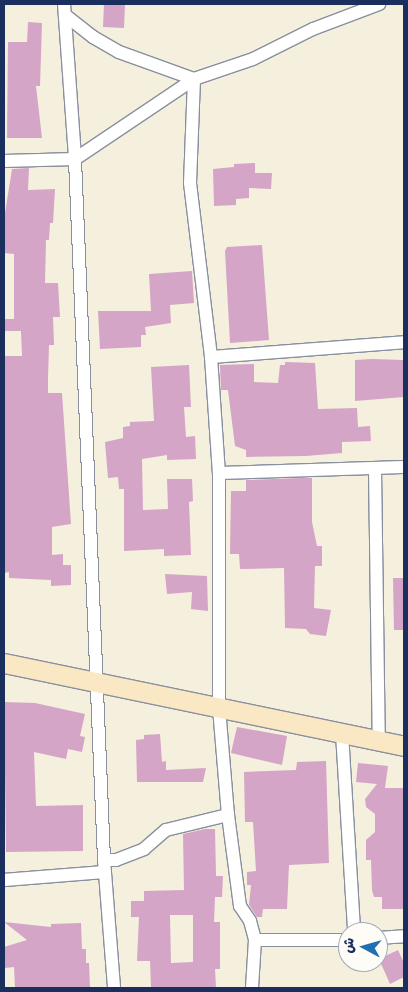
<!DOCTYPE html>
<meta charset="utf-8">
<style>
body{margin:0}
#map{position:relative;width:408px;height:992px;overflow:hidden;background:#f5efdd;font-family:"Comic Neue","Playpen Sans Arabic",sans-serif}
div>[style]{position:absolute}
.building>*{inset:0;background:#d4a5c6}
.roads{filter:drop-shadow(1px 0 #888f9e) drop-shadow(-1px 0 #888f9e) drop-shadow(0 1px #888f9e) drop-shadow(0 -1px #888f9e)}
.street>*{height:12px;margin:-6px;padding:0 6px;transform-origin:6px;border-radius:6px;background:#fff}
.secondary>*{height:19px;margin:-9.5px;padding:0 9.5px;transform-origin:9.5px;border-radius:9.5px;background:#fae7c3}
span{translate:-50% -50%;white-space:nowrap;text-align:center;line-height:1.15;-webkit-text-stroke:4px #fdfcf7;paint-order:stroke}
.frame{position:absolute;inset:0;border:5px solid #1b2f5e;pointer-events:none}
.north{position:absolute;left:338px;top:922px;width:50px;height:50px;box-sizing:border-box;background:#fdfcf7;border:1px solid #a3aaba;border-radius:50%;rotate:276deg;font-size:14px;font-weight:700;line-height:20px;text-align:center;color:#1b2f5e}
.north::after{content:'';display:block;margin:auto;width:18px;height:22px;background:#1f6fb2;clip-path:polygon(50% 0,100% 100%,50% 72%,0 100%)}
</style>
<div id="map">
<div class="building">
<div style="clip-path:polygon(104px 4px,125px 4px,124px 28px,103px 27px)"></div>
<div style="clip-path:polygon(28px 22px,42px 23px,40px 86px,36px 86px,42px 138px,7px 138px,8px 42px,27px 42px)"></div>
<div style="clip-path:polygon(255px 163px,255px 173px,272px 173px,271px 189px,249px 188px,249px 198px,236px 199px,236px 205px,214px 206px,213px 169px,234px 167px,234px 164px)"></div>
<div style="clip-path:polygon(29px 168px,28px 190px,55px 189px,53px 223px,50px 223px,49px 240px,46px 240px,45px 283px,58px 283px,60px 317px,53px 317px,54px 345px,49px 345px,48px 378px,48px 393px,62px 393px,71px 524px,52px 527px,52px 555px,63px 554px,63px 565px,71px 565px,71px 585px,51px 586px,51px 580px,9px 578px,9px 572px,4px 573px,4px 356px,22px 356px,21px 331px,4px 331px,4px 319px,14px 319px,14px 254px,4px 253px,5px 213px,12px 169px)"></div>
<div style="clip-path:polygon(262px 245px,269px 340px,230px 343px,225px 251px,227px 247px)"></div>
<div style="clip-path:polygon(192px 271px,194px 303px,170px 305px,171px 323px,145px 327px,146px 335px,141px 335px,141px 347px,100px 349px,98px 311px,151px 311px,149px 274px)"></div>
<div style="clip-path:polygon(372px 359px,404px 360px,404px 397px,355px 401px,355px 360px)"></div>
<div style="clip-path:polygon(285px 362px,315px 363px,318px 409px,357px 408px,358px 427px,370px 426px,371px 441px,342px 442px,342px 453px,306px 456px,246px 457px,246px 450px,235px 446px,228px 390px,221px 390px,220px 365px,254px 364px,254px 382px,278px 383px,280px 365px,285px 365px)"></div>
<div style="clip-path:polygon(189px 365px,191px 407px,184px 407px,186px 437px,195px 436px,196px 459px,167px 460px,167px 455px,142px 459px,143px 510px,168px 509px,167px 479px,192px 479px,193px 501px,189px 502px,191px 555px,164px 556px,164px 549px,124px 551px,124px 489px,119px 489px,118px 477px,108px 478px,105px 442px,123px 438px,123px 427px,130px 426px,130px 422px,154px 421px,151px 367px)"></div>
<div style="clip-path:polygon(300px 478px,312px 478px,312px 522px,317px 546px,322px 546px,322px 566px,315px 566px,314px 608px,331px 610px,326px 636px,310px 634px,306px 629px,285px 628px,284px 568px,240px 569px,239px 554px,230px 554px,231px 491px,246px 491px,246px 480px)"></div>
<div style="clip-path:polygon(165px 574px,207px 576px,208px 611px,191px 609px,192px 592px,167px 594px)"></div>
<div style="clip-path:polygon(393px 578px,404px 578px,404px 630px,394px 630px)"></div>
<div style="clip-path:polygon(4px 702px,35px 703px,85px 714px,80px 736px,85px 737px,82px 752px,68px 749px,66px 759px,34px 752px,36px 806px,83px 805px,83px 851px,6px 852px)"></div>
<div style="clip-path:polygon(237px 727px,287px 736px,282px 765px,231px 753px)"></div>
<div style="clip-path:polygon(160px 734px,162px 762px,166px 761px,166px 770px,206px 768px,203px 782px,137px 782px,136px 740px,144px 739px,144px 735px)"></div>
<div style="clip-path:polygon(326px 761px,329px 863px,289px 865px,287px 909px,263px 909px,262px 917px,257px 917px,249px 905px,251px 885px,247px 885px,247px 872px,256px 871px,253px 822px,245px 822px,244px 772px,296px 770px,297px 762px)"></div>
<div style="clip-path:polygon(358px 763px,388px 766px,385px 788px,403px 788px,404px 909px,382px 909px,382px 897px,374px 897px,372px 890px,371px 860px,366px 860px,366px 840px,375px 832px,375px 814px,366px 807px,365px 799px,377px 784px,356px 782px)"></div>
<div style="clip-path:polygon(evenodd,205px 829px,215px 829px,216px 876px,223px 876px,222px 897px,215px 897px,214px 922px,220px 922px,220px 969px,215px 969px,216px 988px,151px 988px,150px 961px,137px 961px,139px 917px,131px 917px,131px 901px,144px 901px,144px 891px,184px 890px,183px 834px,205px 829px,170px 915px,193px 915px,193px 962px,171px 963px,170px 915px)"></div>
<div style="clip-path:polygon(4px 922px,51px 927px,51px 924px,81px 923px,82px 949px,86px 949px,86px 963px,89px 963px,90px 988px,15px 988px,14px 967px,5px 968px,4px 947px,27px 940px)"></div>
<div style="clip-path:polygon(398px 950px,404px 963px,404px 977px,390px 984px,379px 959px)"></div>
</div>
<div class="roads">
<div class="street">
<div style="left:64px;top:4px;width:155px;rotate:85.9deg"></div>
<div style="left:75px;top:159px;width:702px;rotate:87.63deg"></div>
<div style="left:104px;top:860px;width:128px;rotate:85.5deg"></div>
<div style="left:65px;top:15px;width:36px;rotate:38deg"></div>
<div style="left:93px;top:37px;width:30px;rotate:30deg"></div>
<div style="left:119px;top:52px;width:80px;rotate:19.8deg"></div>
<div style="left:194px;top:79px;width:104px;rotate:92.2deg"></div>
<div style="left:190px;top:183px;width:175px;rotate:83.1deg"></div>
<div style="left:211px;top:357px;width:116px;rotate:86.1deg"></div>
<div style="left:219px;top:473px;width:235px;rotate:90deg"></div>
<div style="left:219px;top:708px;width:107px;rotate:85.2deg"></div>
<div style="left:228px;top:815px;width:92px;rotate:82.5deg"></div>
<div style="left:240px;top:906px;width:18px;rotate:56deg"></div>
<div style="left:250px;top:921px;width:20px;rotate:75deg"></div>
<div style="left:255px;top:940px;width:48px;rotate:93.6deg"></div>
<div style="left:4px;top:161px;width:71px;rotate:-1.6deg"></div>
<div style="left:75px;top:159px;width:143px;rotate:-33.9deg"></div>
<div style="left:194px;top:79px;width:62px;rotate:-18.7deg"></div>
<div style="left:253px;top:59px;width:67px;rotate:-26.6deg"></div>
<div style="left:313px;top:29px;width:71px;rotate:-20.7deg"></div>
<div style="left:211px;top:357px;width:194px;rotate:-4.4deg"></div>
<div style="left:375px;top:469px;width:272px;rotate:89.2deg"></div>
<div style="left:219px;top:473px;width:185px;rotate:-1.9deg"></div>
<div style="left:342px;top:733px;width:199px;rotate:86.5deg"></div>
<div style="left:104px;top:860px;width:12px"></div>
<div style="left:116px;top:860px;width:30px;rotate:-21deg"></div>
<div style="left:144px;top:849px;width:29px;rotate:-41deg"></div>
<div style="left:166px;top:830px;width:64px;rotate:-13.6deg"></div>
<div style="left:4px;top:880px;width:101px;rotate:-4.5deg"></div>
<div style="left:378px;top:938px;width:26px;rotate:-4deg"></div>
<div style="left:255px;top:940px;width:93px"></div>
</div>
<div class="secondary">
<div style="left:4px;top:663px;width:409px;rotate:11.7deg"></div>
</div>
</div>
<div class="frame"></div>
<div class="north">ش</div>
</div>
